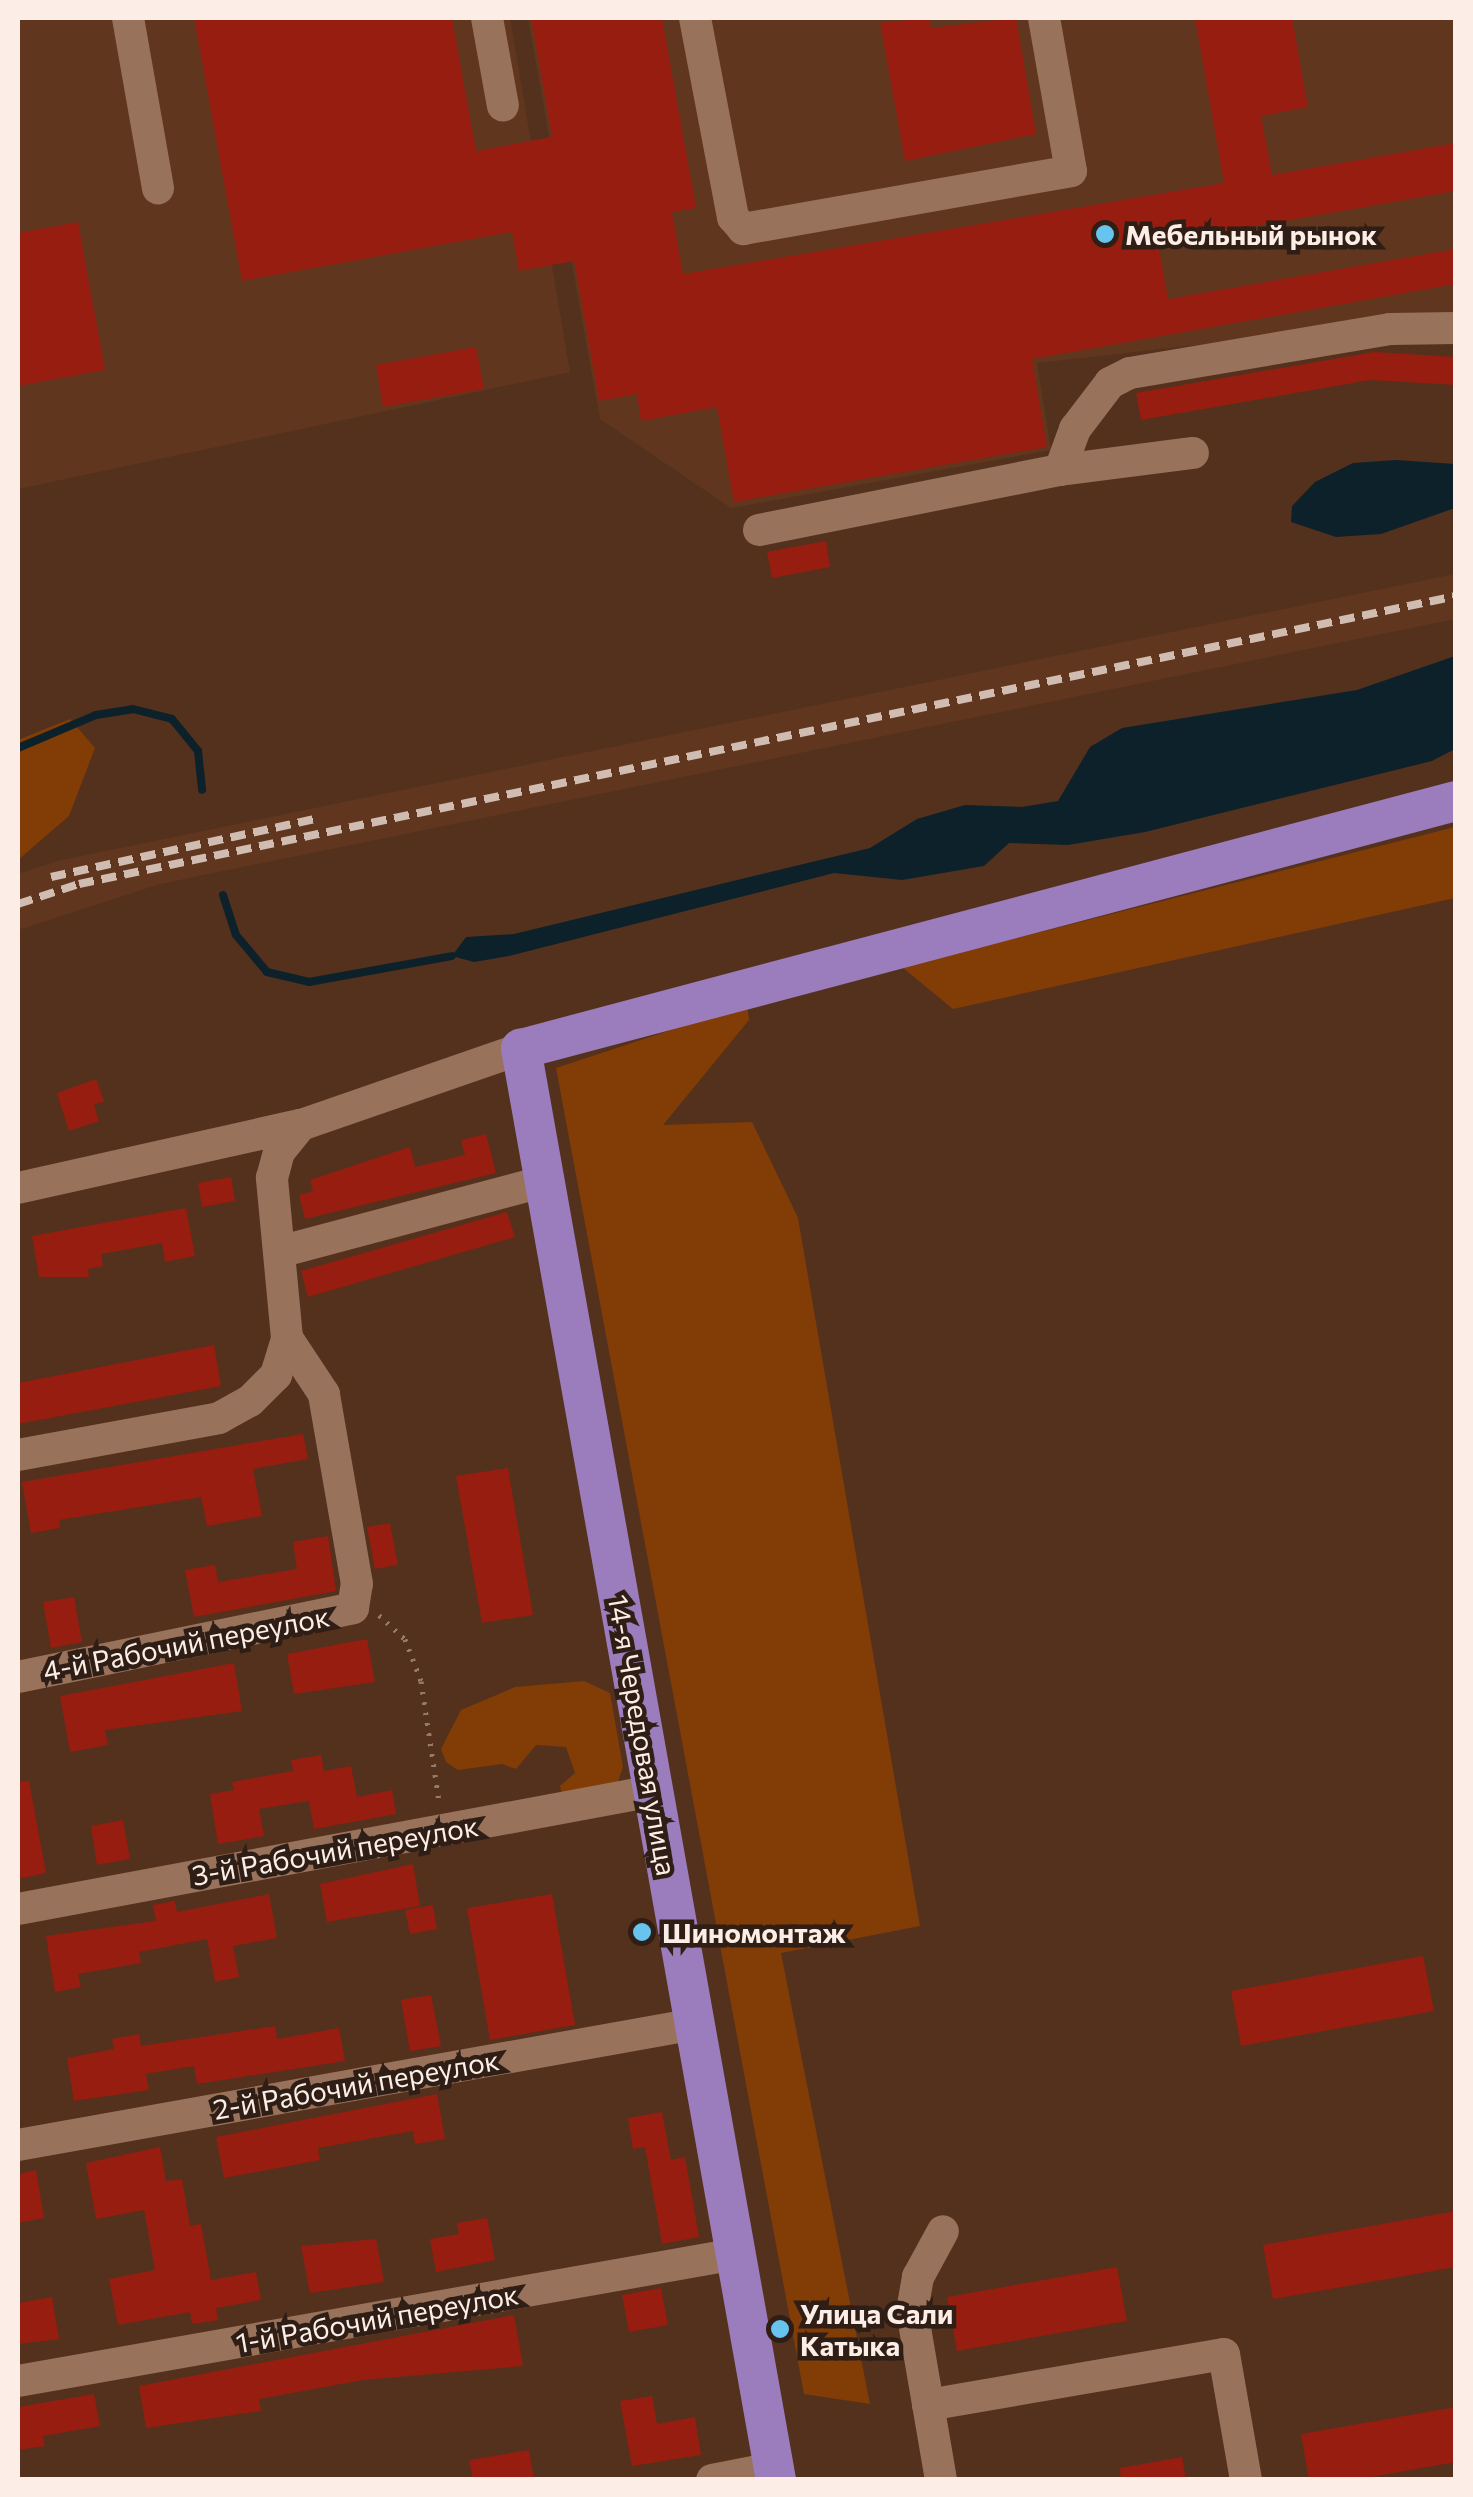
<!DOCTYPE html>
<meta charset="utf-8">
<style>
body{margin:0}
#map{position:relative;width:1473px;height:2497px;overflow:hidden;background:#54311d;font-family:Commissioner,sans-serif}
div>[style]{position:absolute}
.built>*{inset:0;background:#60371e}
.green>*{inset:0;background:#823c06}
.water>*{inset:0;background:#0d212a}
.stream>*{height:8px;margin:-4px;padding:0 4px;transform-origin:4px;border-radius:4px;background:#0d212a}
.building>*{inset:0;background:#971d10}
.path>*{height:5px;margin-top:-2.5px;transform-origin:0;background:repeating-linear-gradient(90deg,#957a6b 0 2.5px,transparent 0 10.5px)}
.minor>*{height:32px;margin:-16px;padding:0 16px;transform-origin:16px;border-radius:16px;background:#99725b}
.major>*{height:40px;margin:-20px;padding:0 20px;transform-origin:20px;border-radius:20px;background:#9b7dbd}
.rail>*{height:8px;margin-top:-4px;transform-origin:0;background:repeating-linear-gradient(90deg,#d0bcb1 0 15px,transparent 0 23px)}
.dots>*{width:28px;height:28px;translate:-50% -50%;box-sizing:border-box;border:5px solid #2e1e15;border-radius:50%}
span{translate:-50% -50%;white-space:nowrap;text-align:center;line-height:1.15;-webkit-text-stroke:9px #2e1e15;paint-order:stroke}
.poi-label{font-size:28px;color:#fceee6;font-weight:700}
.left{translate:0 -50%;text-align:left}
.street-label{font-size:28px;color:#fceee6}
.frame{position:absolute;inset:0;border:20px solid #fceee6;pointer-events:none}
</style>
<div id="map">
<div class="built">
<div style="clip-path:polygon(18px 18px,510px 18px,570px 372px,18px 489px)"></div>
<div style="clip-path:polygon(528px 18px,1455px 18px,1455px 316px,1037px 363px,1051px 450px,731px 508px,600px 419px)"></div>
<div style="clip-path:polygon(1455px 574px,1455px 619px,160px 884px,18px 930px,18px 874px,57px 861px)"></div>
</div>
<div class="green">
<div style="clip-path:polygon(70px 719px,95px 748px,69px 816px,18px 860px,18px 740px)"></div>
<div style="clip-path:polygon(1455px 827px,1455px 898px,953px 1009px,902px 967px)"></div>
<div style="clip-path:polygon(747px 1005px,749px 1020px,663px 1125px,752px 1122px,798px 1218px,920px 1926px,781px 1953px,870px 2404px,804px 2394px,556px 1068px)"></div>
<div style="clip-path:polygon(584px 1681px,610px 1693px,623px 1767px,618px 1782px,563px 1799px,560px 1786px,575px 1773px,566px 1747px,536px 1745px,516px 1769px,502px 1764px,458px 1770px,446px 1762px,441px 1749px,461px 1710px,515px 1687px)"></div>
</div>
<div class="water">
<div style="clip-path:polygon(1396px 460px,1455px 464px,1455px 508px,1381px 534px,1336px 537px,1291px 522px,1292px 506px,1315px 482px,1353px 463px)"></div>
<div style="clip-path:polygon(1455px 656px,1455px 749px,1432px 761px,1145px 832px,1068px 845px,1009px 843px,984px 866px,902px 880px,834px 873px,509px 956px,474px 962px,452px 956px,466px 937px,514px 934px,870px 848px,917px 819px,965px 805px,1022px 807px,1058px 801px,1090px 747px,1122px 728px,1357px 690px)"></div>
</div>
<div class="stream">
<div style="left:18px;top:748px;width:85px;rotate:-22.9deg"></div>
<div style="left:96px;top:715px;width:37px;rotate:-9deg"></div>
<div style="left:133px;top:709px;width:40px;rotate:14.4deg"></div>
<div style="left:172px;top:719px;width:41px;rotate:50.9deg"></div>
<div style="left:198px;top:751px;width:39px;rotate:84deg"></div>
<div style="left:223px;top:895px;width:42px;rotate:72deg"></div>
<div style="left:236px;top:935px;width:48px;rotate:50deg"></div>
<div style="left:267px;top:972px;width:43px;rotate:13.4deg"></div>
<div style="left:309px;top:982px;width:145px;rotate:-10.3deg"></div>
</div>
<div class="building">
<div style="clip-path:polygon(194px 18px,452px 18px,476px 151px,552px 137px,531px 18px,662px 18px,696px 208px,672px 212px,683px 274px,1224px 183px,1195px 18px,1292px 18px,1308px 107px,1261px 116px,1272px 175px,1456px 143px,1456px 191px,1158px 243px,1168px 299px,1456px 249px,1456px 284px,1032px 359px,1047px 447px,734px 502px,717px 407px,641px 421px,637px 394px,599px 401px,574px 261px,519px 271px,512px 232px,242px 281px)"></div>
<div style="clip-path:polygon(929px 18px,931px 28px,1016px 18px,1036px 134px,905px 161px,880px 23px)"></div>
<div style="clip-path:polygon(78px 222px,105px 370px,18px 386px,18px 233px)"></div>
<div style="clip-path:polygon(476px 347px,484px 389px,383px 407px,376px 365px)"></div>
<div style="clip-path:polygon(1374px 352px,1456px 357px,1456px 385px,1370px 380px,1141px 420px,1136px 393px)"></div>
<div style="clip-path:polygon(826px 541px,830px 567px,772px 578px,767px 552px)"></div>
<div style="clip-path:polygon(96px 1079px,104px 1101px,94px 1105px,99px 1121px,69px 1131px,57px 1093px)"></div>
<div style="clip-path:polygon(486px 1134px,496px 1173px,305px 1219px,299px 1195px,313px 1191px,310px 1180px,410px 1147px,415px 1167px,465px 1155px,461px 1140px)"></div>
<div style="clip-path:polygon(231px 1177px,235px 1201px,202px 1207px,198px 1183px)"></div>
<div style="clip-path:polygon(186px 1208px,195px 1256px,165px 1262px,162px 1243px,101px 1254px,103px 1266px,88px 1269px,89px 1277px,39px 1277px,32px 1236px)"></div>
<div style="clip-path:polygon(507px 1212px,515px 1237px,308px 1297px,301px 1271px)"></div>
<div style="clip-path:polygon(214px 1345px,221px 1386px,18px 1424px,18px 1383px)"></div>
<div style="clip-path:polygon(303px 1434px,308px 1459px,253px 1469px,262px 1516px,207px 1526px,201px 1497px,59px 1520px,60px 1528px,31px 1533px,22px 1482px)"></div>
<div style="clip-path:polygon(508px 1468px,533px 1615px,482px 1623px,456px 1476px)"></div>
<div style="clip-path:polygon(390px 1523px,398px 1565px,375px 1569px,367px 1527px)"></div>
<div style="clip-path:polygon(328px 1536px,336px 1591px,194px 1617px,185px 1570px,215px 1565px,218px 1582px,297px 1569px,293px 1542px)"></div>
<div style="clip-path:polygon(74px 1597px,82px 1642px,51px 1648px,43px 1602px)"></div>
<div style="clip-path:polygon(367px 1639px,375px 1682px,294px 1694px,287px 1654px)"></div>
<div style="clip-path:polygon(234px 1663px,242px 1711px,105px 1730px,108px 1745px,70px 1752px,60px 1696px)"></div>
<div style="clip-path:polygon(321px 1755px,324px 1771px,351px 1766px,357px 1797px,392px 1790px,396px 1814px,314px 1829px,309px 1801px,259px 1809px,264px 1836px,218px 1844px,210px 1794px,234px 1790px,232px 1782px,293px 1771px,291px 1760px)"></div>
<div style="clip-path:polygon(29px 1781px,46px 1873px,18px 1879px,18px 1782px)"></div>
<div style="clip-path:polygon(123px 1820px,130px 1859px,97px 1865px,91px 1826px)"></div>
<div style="clip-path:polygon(413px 1864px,420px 1906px,327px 1922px,320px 1884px)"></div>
<div style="clip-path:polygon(269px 1894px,277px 1938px,233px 1946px,239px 1977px,215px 1982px,207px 1939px,139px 1952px,141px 1963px,78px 1974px,81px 1987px,55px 1992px,46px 1936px,156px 1921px,153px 1905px,175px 1901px,177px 1912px)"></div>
<div style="clip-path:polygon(552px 1894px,575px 2025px,490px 2040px,467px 1908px)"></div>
<div style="clip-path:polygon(433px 1905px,437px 1929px,410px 1934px,405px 1910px)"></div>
<div style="clip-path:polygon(1423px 1956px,1434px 2011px,1241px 2046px,1231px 1991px)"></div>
<div style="clip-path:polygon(431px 1995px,441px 2046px,410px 2051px,401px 2000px)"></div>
<div style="clip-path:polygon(275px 2026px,277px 2039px,339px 2028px,345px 2061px,197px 2084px,194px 2066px,146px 2074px,149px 2090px,74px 2101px,67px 2058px,114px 2049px,112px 2039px,139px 2034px,141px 2046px)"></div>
<div style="clip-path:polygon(437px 2094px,445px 2139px,415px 2144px,413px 2131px,318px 2148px,320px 2160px,224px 2178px,216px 2137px)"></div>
<div style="clip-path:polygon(662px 2112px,671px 2160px,685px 2157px,699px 2237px,662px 2244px,645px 2147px,633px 2149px,628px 2118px)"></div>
<div style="clip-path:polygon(160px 2147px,166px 2181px,182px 2179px,190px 2226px,201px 2224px,211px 2280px,256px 2272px,261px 2300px,216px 2308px,218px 2320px,192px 2324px,190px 2312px,118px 2325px,109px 2279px,155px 2270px,144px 2210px,96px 2219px,86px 2163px)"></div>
<div style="clip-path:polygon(36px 2170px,44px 2218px,18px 2223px,18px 2174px)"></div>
<div style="clip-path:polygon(1456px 2211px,1456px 2267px,1273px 2299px,1263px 2245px)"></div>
<div style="clip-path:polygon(487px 2218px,495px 2260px,436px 2272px,430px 2239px,459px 2234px,457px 2223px)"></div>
<div style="clip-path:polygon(376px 2239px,384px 2282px,310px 2293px,301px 2246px)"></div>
<div style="clip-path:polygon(1117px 2267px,1127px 2321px,957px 2351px,947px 2297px)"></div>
<div style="clip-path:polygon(661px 2288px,668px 2325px,629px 2332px,622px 2295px)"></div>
<div style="clip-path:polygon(52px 2297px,59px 2339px,18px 2344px,18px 2303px)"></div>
<div style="clip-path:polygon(514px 2315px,523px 2366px,363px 2380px,259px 2399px,261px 2411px,146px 2428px,139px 2386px)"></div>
<div style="clip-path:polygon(94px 2394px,100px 2426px,43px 2436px,45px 2446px,18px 2450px,18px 2407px)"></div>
<div style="clip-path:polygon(652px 2396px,657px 2424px,695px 2417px,701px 2455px,632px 2466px,620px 2401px)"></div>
<div style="clip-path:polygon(1456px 2407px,1456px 2462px,1354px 2480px,1309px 2480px,1301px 2434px)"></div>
<div style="clip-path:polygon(529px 2450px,534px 2480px,473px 2480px,469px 2460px)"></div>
<div style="clip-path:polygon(1182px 2457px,1186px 2480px,1121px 2480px,1120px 2468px)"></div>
</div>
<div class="path">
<div style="left:379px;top:1615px;width:35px;rotate:43deg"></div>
<div style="left:405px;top:1639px;width:45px;rotate:69.1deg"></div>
<div style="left:421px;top:1681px;width:122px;rotate:81.5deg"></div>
</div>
<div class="minor">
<div style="left:128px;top:18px;width:173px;rotate:80deg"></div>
<div style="left:487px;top:18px;width:89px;rotate:79.7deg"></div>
<div style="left:695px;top:18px;width:203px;rotate:79.2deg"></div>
<div style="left:733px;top:217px;width:16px;rotate:50deg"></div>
<div style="left:743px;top:229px;width:333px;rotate:-10deg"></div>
<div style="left:1071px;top:171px;width:155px;rotate:-100deg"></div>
<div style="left:1060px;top:470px;width:44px;rotate:-69.9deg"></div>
<div style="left:1075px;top:429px;width:58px;rotate:-52.7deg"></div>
<div style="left:1110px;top:383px;width:22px;rotate:-27deg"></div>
<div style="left:1130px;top:373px;width:264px;rotate:-9.6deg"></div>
<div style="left:1390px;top:329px;width:66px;rotate:-0.9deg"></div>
<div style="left:759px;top:530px;width:307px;rotate:-11.3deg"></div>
<div style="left:1060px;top:470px;width:134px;rotate:-7.3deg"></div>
<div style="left:18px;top:1188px;width:290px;rotate:-12.6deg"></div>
<div style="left:279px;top:1252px;width:275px;rotate:-14.9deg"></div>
<div style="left:18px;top:1455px;width:204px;rotate:-10.4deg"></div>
<div style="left:219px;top:1418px;width:35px;rotate:-29deg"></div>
<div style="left:250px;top:1401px;width:37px;rotate:-45deg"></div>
<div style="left:276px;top:1375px;width:39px;rotate:-73deg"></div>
<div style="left:18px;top:1677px;width:342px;rotate:-11.6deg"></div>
<div style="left:353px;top:1608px;width:24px;rotate:-81deg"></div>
<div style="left:357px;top:1584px;width:193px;rotate:-99.9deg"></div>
<div style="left:324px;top:1394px;width:67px;rotate:-123.5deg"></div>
<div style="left:287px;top:1338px;width:161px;rotate:-95.4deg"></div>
<div style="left:272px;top:1178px;width:27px;rotate:-75deg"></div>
<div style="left:279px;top:1152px;width:35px;rotate:-51deg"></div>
<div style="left:301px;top:1125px;width:233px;rotate:-19.1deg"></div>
<div style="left:18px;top:1909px;width:646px;rotate:-10.53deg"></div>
<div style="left:18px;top:2145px;width:688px;rotate:-10.13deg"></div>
<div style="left:18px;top:2381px;width:729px;rotate:-10.03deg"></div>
<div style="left:928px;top:2405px;width:300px;rotate:-9.8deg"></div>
<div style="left:1224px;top:2354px;width:128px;rotate:80.1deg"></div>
<div style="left:712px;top:2480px;width:63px;rotate:-11deg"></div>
<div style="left:941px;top:2480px;width:171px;rotate:-99.7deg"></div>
<div style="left:912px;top:2311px;width:35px;rotate:-80deg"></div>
<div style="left:918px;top:2277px;width:52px;rotate:-61.5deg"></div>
</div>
<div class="major">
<div style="left:776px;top:2480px;width:1454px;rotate:-100.1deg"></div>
<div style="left:521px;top:1049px;width:967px;rotate:-14.86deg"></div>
</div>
<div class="rail">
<div style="left:51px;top:877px;width:270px;rotate:-12.4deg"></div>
<div style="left:18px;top:904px;width:64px;rotate:-18.2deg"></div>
<div style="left:79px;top:884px;width:1407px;rotate:-11.81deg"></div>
</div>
<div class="dots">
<div style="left:1105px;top:234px;background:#67c4ef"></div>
<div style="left:642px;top:1932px;background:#67c4ef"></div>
<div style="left:780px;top:2329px;background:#67c4ef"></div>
</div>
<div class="poi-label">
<span class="left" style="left:1125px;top:234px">Мебельный рынок</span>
<span class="left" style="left:662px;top:1932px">Шиномонтаж</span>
<span class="left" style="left:800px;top:2329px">Улица Сали<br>Катыка</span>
</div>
<div class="street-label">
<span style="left:186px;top:1643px;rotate:-11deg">4-й Рабочий переулок</span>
<span style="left:643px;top:1735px;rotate:80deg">14-я Чередовая улица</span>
<span style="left:335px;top:1850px;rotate:-10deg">3-й Рабочий переулок</span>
<span style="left:356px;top:2084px;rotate:-10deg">2-й Рабочий переулок</span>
<span style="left:377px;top:2318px;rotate:-10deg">1-й Рабочий переулок</span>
</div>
<div class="frame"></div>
</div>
